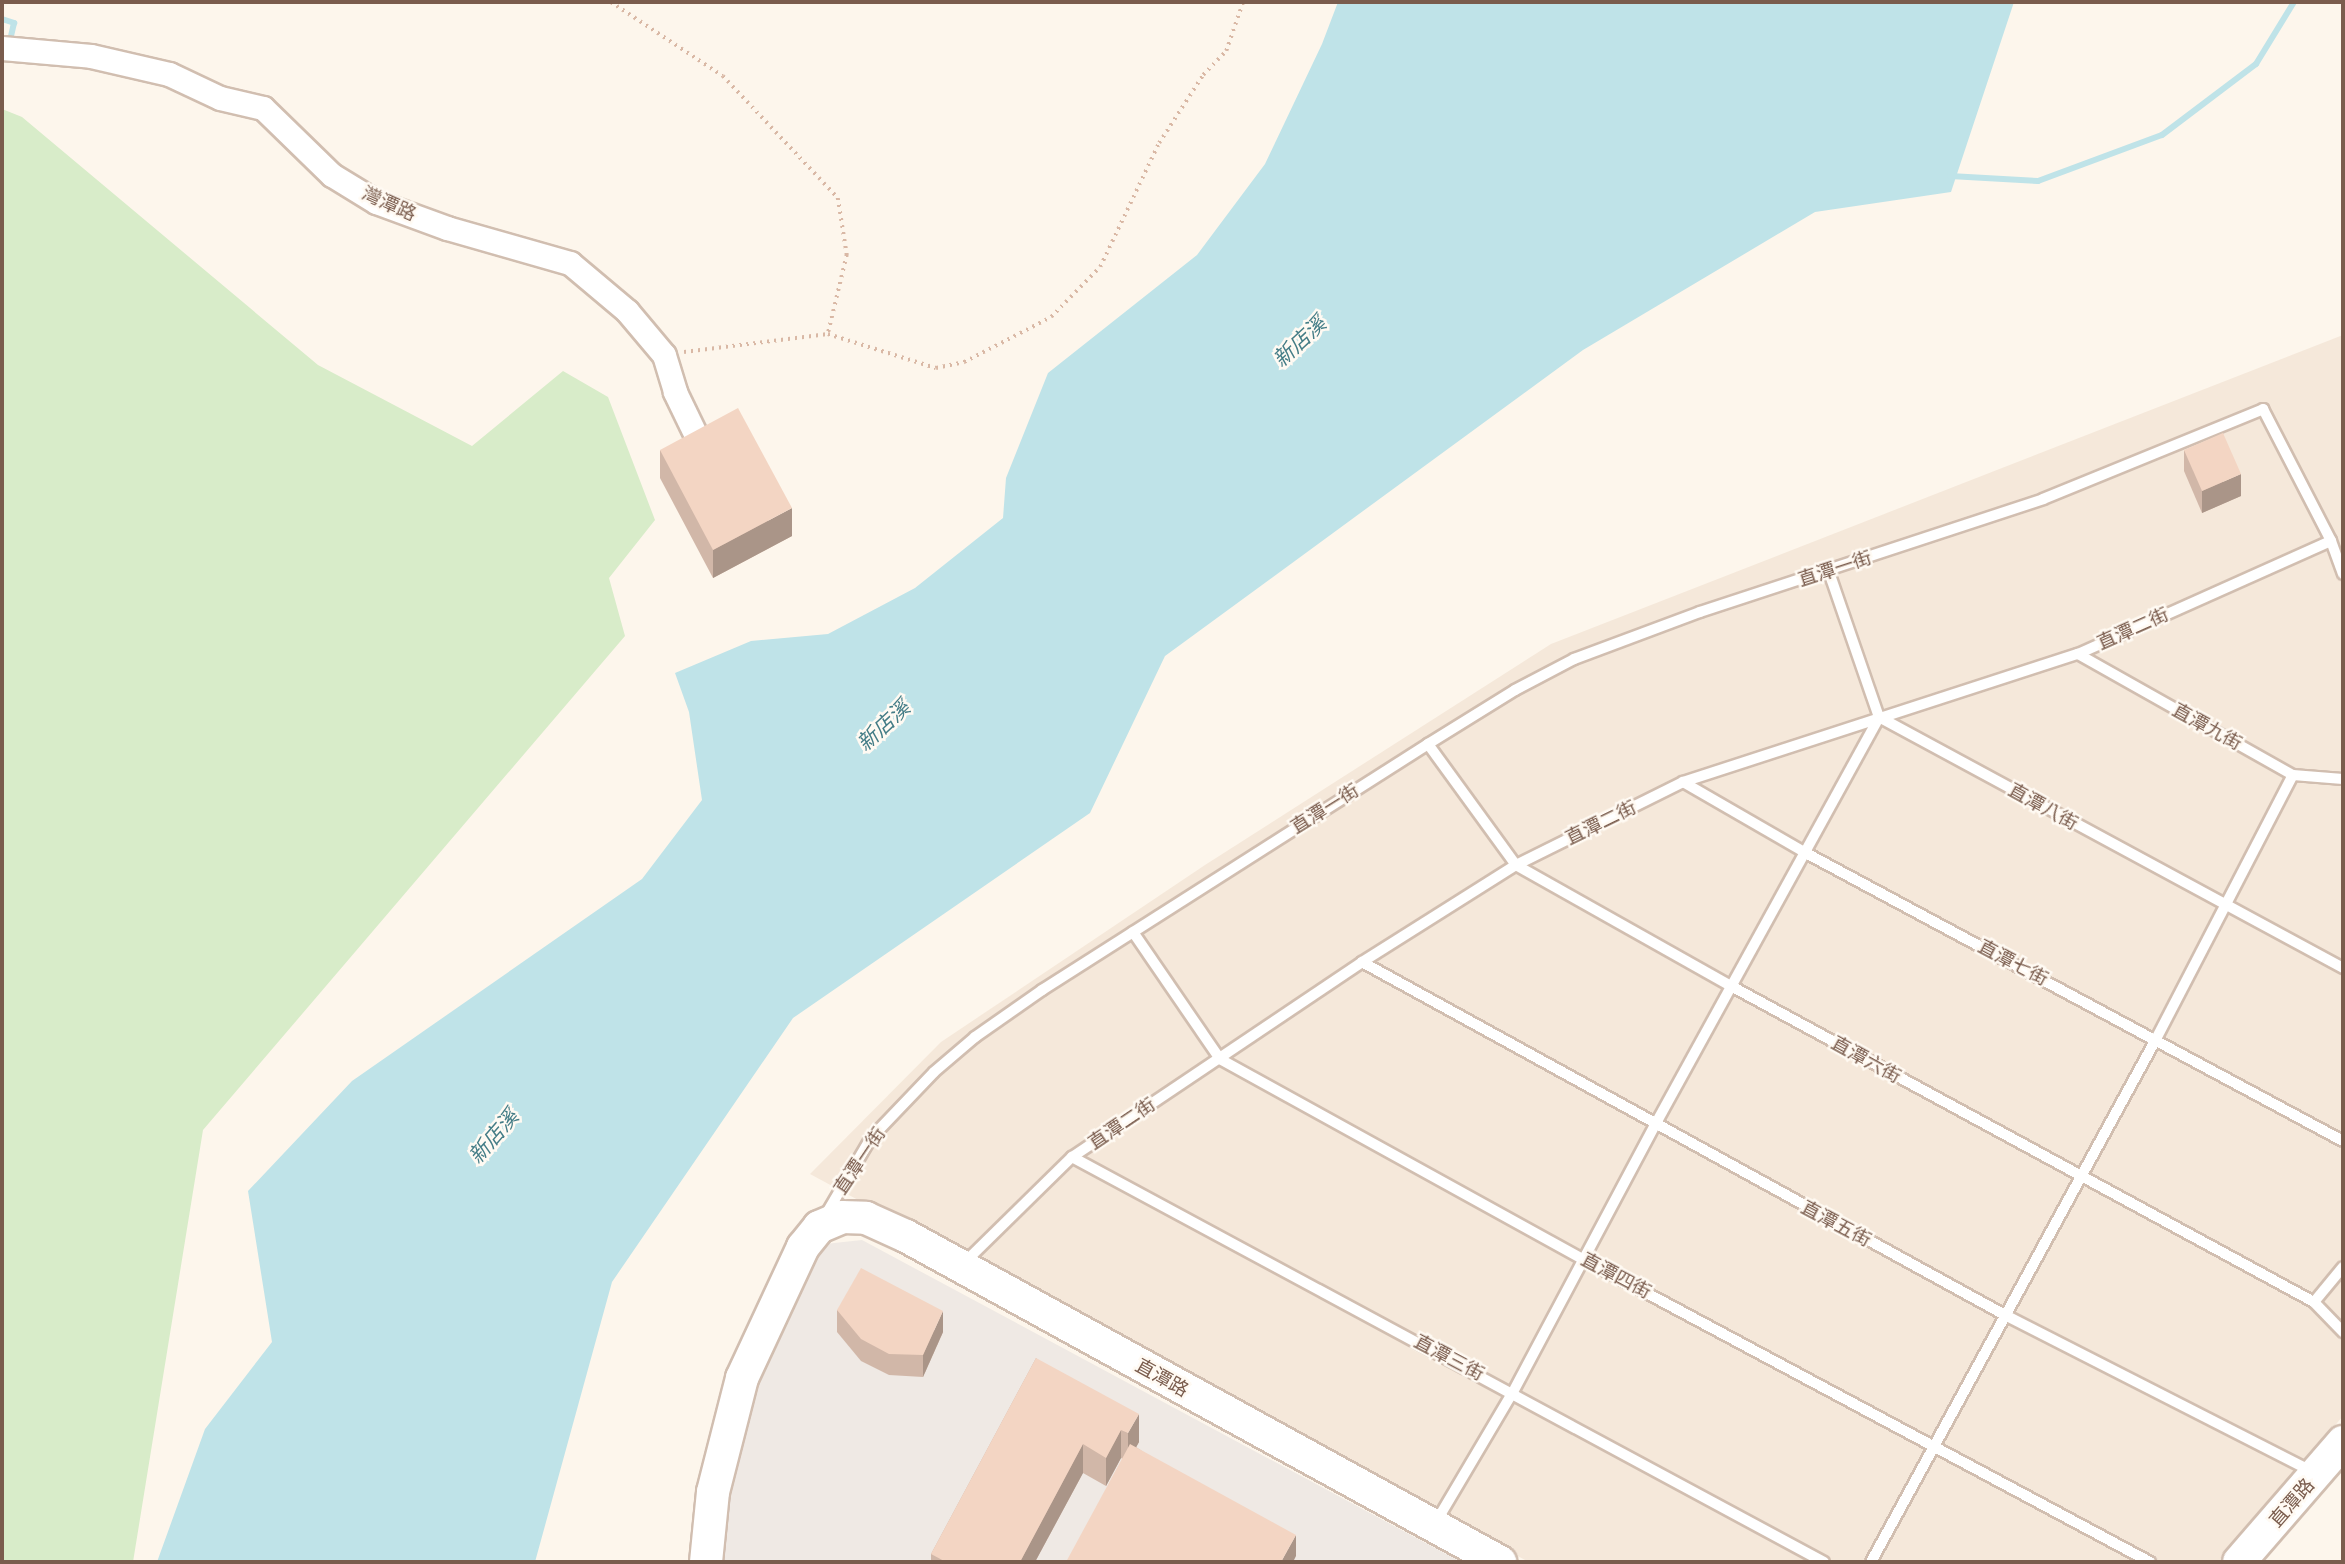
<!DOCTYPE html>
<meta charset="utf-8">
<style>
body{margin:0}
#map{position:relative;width:2345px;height:1564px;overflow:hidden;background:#fdf6ec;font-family:"Noto Sans","Noto Sans TC",sans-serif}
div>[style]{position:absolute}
.residential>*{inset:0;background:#f5e8da}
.industrial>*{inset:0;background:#efe9e4}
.green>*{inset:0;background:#d8ecc9}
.water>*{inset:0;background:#bfe3e8}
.stream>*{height:6px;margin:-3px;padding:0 3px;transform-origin:3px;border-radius:3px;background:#bfe3e8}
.path>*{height:3.5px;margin-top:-1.75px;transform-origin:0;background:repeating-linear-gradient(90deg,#d9b8a5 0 2px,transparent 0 7px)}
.roads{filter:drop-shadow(2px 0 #d1beb0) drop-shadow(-2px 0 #d1beb0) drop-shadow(0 2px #d1beb0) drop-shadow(0 -2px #d1beb0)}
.lane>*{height:10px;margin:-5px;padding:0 5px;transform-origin:5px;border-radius:5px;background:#fff}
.street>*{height:23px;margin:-11.5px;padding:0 11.5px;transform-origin:11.5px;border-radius:11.5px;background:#fff}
.secondary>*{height:32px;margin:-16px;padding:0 16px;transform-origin:16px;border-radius:16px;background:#fff}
.wall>*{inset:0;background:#d1b7a8}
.shaded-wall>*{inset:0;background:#aa9588}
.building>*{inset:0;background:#f3d5c3}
span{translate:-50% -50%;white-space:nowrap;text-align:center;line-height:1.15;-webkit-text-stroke:5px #fffaf3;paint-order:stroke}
.street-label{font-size:19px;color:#7a5c4d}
.water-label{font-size:21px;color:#437c86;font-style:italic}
.frame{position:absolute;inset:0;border:4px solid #7a5c4d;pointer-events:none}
</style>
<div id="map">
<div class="residential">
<div style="clip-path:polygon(2343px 335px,2343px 1416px,2218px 1562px,1529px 1562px,810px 1174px,941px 1042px,1205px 865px,1551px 644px)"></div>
</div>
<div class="industrial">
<div style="clip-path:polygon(862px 1240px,1461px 1562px,717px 1562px,726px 1498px,754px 1386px,803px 1265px,825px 1244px)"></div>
</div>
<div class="green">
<div style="clip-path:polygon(2px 109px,22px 117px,318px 365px,472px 446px,563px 371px,608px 397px,655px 520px,609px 578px,625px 636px,203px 1130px,133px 1562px,2px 1562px)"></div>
</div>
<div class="water">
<div style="clip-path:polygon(1338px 2px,2014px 2px,1951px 192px,1815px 212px,1583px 350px,1165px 656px,1090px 813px,793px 1018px,612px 1282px,535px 1562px,157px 1562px,205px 1429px,272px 1342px,248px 1191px,352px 1081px,642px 879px,702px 800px,689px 712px,675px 673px,751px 641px,828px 634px,915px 588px,1003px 518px,1006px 478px,1048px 373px,1197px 255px,1265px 164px,1322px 44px)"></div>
</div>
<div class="stream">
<div style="left:2px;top:19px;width:13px;rotate:18deg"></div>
<div style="left:14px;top:23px;width:17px;rotate:103deg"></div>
<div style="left:1950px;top:176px;width:88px;rotate:3.3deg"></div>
<div style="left:2038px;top:181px;width:132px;rotate:-20.4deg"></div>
<div style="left:2162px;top:135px;width:118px;rotate:-37.1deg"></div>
<div style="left:2256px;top:64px;width:73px;rotate:-58.5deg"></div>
</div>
<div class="path">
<div style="left:611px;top:2px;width:134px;rotate:33.5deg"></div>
<div style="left:723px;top:76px;width:168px;rotate:46.7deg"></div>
<div style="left:838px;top:198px;width:58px;rotate:81deg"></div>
<div style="left:847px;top:255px;width:81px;rotate:103.5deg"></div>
<div style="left:684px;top:352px;width:145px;rotate:-7.1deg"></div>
<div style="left:828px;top:334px;width:113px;rotate:17.5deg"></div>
<div style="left:936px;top:368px;width:29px;rotate:-12deg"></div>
<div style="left:964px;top:362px;width:98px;rotate:-27.3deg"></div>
<div style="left:1051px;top:317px;width:70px;rotate:-45.6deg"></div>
<div style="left:1100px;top:267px;width:137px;rotate:-64.6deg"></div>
<div style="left:1159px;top:143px;width:81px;rotate:-57.1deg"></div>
<div style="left:1203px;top:75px;width:33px;rotate:-46deg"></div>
<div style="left:1226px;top:51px;width:52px;rotate:-70.9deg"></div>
</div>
<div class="roads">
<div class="lane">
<div style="left:1829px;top:572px;width:153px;rotate:71deg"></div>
<div style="left:1879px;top:717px;width:528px;rotate:28.41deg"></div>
<div style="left:2078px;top:654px;width:247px;rotate:29.4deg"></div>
<div style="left:2293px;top:775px;width:50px;rotate:4.6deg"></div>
<div style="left:1428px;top:744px;width:150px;rotate:54deg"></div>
<div style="left:1516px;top:865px;width:247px;rotate:29.4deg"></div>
<div style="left:1731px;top:986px;width:663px;rotate:28.46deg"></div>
<div style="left:2314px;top:1302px;width:42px;rotate:46deg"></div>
<div style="left:1683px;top:782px;width:140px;rotate:30deg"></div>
<div style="left:1804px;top:852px;width:612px;rotate:28.2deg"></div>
<div style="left:1133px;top:932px;width:154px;rotate:55.6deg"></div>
<div style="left:1220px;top:1059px;width:414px;rotate:28.9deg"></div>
<div style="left:1583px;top:1259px;width:643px;rotate:28.12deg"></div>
<div style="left:1362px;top:962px;width:734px;rotate:28.77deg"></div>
<div style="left:2005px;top:1315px;width:343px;rotate:27deg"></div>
<div style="left:1072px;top:1157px;width:854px;rotate:28.31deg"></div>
<div style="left:825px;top:1216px;width:91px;rotate:-59.5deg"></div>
<div style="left:871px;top:1138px;width:91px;rotate:-46.3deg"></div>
<div style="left:934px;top:1072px;width:54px;rotate:-40.5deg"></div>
<div style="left:975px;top:1037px;width:82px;rotate:-35deg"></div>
<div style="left:1042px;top:990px;width:458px;rotate:-32.5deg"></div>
<div style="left:1428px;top:744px;width:102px;rotate:-31.8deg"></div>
<div style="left:1515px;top:690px;width:67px;rotate:-27.7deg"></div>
<div style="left:1574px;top:659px;width:134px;rotate:-20.5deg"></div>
<div style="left:1700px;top:612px;width:361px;rotate:-18.2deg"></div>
<div style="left:2043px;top:499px;width:238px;rotate:-22.2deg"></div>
<div style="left:2263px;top:409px;width:148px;rotate:62.7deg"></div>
<div style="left:2331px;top:541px;width:35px;rotate:70deg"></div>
<div style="left:963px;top:1264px;width:153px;rotate:-44.5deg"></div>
<div style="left:1072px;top:1157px;width:349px;rotate:-33.9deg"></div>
<div style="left:1362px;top:962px;width:182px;rotate:-32.2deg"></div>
<div style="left:1516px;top:865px;width:186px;rotate:-26.4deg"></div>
<div style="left:1683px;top:782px;width:415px;rotate:-18deg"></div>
<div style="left:2078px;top:654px;width:277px;rotate:-24.1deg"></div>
<div style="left:2314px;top:1302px;width:45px;rotate:-50.4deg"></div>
<div style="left:1436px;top:1522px;width:151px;rotate:-59.4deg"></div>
<div style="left:1513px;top:1392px;width:302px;rotate:-62deg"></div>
<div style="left:1655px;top:1125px;width:465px;rotate:-61.2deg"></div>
<div style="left:1871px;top:1562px;width:596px;rotate:-61.41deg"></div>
<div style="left:2156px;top:1039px;width:297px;rotate:-62.6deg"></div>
</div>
<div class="street">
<div style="left:2px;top:48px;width:89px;rotate:5.1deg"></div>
<div style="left:91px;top:56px;width:80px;rotate:13deg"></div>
<div style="left:169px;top:74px;width:56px;rotate:25.2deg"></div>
<div style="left:220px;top:98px;width:44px;rotate:13.1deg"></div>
<div style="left:263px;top:108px;width:96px;rotate:44.2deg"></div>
<div style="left:332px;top:175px;width:52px;rotate:31.5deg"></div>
<div style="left:376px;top:202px;width:76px;rotate:20.1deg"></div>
<div style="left:447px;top:228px;width:128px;rotate:15.9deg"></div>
<div style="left:570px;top:263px;width:75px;rotate:40.1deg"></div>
<div style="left:627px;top:311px;width:57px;rotate:49.9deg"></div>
<div style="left:664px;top:355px;width:39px;rotate:73deg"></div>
<div style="left:675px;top:392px;width:69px;rotate:64.2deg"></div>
</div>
<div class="secondary">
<div style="left:706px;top:1562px;width:70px;rotate:-84.3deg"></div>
<div style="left:713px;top:1492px;width:118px;rotate:-75.7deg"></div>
<div style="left:742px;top:1378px;width:145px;rotate:-65deg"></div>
<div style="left:803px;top:1247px;width:26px;rotate:-51deg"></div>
<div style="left:819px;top:1227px;width:25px;rotate:-23deg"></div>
<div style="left:842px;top:1217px;width:24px;rotate:2deg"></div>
<div style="left:866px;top:1218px;width:44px;rotate:24.2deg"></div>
<div style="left:906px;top:1236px;width:678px;rotate:28.76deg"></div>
<div style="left:2239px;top:1562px;width:159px;rotate:-49.1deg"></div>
</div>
</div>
<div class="wall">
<div style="clip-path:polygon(660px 450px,792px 536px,713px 578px,660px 478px)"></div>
<div style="clip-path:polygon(2184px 450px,2241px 496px,2202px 513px,2184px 471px)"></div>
<div style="clip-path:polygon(837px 1310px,943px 1332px,923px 1377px,889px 1375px,861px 1361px,837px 1332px)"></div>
<div style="clip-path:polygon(1036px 1358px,1139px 1442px,1136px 1447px,1296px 1556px,1121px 1458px,1106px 1486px,1083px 1473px,1035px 1562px,931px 1562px,931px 1554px)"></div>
</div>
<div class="shaded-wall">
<div style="clip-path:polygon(2241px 474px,2241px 496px,2202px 513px,2202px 491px)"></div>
<div style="clip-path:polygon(792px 508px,792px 536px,713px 578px,713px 550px)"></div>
<div style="clip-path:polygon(943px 1311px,943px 1332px,923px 1377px,923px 1355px)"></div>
<div style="clip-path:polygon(1139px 1414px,1139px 1442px,1128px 1462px,1128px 1433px)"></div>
<div style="clip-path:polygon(1121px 1430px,1121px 1458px,1106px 1486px,1106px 1458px)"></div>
<div style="clip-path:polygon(1083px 1444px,1083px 1473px,1035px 1562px,1020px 1562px)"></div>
<div style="clip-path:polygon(1296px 1535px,1296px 1556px,1293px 1562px,1281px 1562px)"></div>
</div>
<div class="building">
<div style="clip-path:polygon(738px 408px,792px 508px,713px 550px,660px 450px)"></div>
<div style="clip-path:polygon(2223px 433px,2241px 474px,2202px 491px,2184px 450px)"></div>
<div style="clip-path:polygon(861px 1268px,943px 1311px,923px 1355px,889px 1354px,861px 1339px,837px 1310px)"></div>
<div style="clip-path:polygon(1036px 1358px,1139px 1414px,1128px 1433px,1121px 1430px,1106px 1458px,1083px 1444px,1020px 1562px,946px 1562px,931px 1554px)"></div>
<div style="clip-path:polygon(1130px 1444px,1296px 1535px,1281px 1562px,1066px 1562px)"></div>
</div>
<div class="street-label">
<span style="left:389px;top:204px;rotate:24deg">灣潭路</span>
<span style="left:1835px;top:569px;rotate:-18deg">直潭一街</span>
<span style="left:2133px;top:629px;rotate:-24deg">直潭二街</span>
<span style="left:2207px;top:727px;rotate:29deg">直潭九街</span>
<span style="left:2043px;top:807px;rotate:29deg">直潭八街</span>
<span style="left:1325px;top:809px;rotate:-32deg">直潭一街</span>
<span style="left:1601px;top:823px;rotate:-26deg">直潭二街</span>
<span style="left:2013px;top:963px;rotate:28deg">直潭七街</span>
<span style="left:1866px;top:1060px;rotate:29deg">直潭六街</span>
<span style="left:1122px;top:1124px;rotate:-34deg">直潭二街</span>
<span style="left:860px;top:1161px;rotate:-56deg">直潭一街</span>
<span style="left:1836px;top:1224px;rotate:28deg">直潭五街</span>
<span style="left:1616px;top:1276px;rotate:28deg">直潭四街</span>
<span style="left:1449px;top:1358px;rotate:28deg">直潭三街</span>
<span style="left:1162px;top:1378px;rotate:29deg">直潭路</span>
<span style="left:2292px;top:1503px;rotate:-49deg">直潭路</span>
</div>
<div class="water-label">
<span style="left:1299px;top:341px;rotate:-43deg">新店溪</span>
<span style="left:883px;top:725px;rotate:-43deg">新店溪</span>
<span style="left:493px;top:1136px;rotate:-49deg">新店溪</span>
</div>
<div class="frame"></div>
</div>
